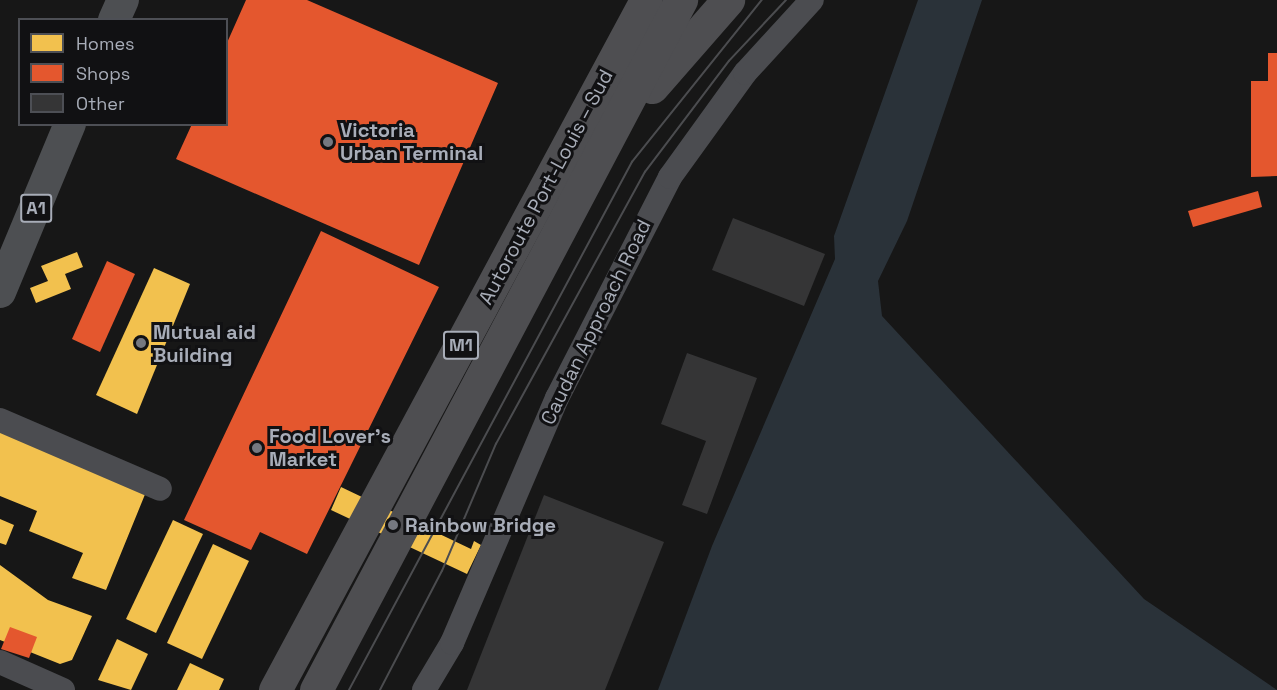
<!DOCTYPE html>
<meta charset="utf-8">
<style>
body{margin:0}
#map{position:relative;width:1277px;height:690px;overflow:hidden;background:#171717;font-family:"Space Grotesk",sans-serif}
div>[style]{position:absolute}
.water>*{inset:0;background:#2a3239}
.homes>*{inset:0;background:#f2c14e}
.shops>*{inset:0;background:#e4572e}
.building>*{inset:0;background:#353536}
.minor>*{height:24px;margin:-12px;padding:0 12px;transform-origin:12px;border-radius:12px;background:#4b4c50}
.major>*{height:32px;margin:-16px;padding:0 16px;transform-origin:16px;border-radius:16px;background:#4d4f52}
.highway>*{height:33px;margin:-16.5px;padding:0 16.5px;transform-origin:16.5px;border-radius:16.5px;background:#4e4e51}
.tram>*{height:1.5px;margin:-0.75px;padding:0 0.75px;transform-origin:0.75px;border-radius:0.75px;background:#4b4c4f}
.dots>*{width:16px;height:16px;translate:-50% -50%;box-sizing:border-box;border:3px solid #111113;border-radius:50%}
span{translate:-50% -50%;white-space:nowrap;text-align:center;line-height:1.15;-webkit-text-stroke:6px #111113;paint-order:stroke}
.shield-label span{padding:2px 4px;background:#111113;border:2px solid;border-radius:4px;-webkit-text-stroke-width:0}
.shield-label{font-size:18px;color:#a8adb8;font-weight:700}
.poi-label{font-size:20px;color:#a8adb8;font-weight:700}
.left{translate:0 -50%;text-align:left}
.street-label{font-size:20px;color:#a8adb8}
.legend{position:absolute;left:18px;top:18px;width:210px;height:108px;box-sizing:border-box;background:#111113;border:2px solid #4d4f55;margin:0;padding:8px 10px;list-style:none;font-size:18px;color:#a8adb8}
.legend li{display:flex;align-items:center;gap:12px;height:30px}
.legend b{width:30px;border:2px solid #4d4f55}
</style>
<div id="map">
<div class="water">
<div style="clip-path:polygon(918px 0,982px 0,907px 221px,878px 281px,882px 316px,1144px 599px,1277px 690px,658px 690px,712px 546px,835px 259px,834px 236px)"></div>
</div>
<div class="homes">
<div style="clip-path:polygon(77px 252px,83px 267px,65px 274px,71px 289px,36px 303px,30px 288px,48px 281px,41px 266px)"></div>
<div style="clip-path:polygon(154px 268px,190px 284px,137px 414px,96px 395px)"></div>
<div style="clip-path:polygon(0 431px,146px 492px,106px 590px,72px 578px,83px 553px,29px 531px,37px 511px,0 496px)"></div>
<div style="clip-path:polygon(341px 487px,471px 549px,474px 541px,481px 545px,467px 574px,331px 510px)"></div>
<div style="clip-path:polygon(0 519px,14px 525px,6px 545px,0 543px)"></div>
<div style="clip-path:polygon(173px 520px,203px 534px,156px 633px,126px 619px)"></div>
<div style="clip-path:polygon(213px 544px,249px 561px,202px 659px,167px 643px)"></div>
<div style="clip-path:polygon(0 565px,48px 600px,92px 616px,72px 660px,60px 664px,0 640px)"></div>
<div style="clip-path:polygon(117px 639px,148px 654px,131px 690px,98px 680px)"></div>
<div style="clip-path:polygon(190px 663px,224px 679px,219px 690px,177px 690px)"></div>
</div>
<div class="shops">
<div style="clip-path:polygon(246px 0,307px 0,498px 83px,419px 265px,176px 159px,192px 124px,226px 124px,226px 45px)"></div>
<div style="clip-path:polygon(1268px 53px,1277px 53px,1277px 176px,1251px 177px,1251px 81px,1268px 81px)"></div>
<div style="clip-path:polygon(1258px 191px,1262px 207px,1193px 227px,1188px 211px)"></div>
<div style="clip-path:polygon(321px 231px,439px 287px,307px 554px,260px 532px,251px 550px,184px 520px)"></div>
<div style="clip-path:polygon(107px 261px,135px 274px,100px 352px,72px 339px)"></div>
<div style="clip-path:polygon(10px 627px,37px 637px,29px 658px,1px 649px)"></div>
</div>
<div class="building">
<div style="clip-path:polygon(733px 218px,825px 254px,804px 306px,712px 270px)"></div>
<div style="clip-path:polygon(687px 353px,757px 378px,707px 514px,682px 505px,706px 441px,661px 424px)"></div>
<div style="clip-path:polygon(544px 495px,664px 542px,605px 690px,467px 690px)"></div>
</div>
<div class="minor">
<div style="left:0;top:420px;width:174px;rotate:23.3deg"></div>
<div style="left:0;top:662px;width:69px;rotate:24deg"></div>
<div style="left:424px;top:690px;width:55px;rotate:-59.2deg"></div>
<div style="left:452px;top:643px;width:267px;rotate:-66.8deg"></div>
<div style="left:557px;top:398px;width:248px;rotate:-62.9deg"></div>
<div style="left:670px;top:177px;width:128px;rotate:-54.2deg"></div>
<div style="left:745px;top:73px;width:99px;rotate:-47.5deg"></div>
</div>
<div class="major">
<div style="left:114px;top:20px;width:22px;rotate:-66deg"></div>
<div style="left:0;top:292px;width:182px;rotate:-67.4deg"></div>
</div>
<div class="highway">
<div style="left:652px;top:87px;width:116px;rotate:-48.9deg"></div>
<div style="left:275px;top:690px;width:783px;rotate:-61.73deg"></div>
<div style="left:316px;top:690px;width:781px;rotate:-62.12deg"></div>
</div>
<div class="tram">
<div style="left:349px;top:690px;width:599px;rotate:-61.81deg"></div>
<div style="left:632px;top:162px;width:208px;rotate:-51.3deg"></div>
<div style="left:380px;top:690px;width:134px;rotate:-62.5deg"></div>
<div style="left:442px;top:571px;width:138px;rotate:-67deg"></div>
<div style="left:496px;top:444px;width:310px;rotate:-61.3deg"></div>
<div style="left:645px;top:172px;width:139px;rotate:-52.9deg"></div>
<div style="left:729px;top:61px;width:83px;rotate:-46.9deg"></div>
</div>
<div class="dots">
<div style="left:328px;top:142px;background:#757880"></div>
<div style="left:141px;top:343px;background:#757880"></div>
<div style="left:257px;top:448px;background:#757880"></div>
<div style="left:393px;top:525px;background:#757880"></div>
</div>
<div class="shield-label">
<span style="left:36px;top:208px">A1</span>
<span style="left:461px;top:345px">M1</span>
</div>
<div class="poi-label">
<span class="left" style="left:340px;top:142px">Victoria<br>Urban Terminal</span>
<span class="left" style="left:153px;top:344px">Mutual aid<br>Building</span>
<span class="left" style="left:269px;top:448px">Food Lover's<br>Market</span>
<span class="left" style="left:405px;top:525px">Rainbow Bridge</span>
</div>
<div class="street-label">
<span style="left:546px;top:187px;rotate:-62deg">Autoroute Port-Louis – Sud</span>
<span style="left:596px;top:322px;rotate:-64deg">Caudan Approach Road</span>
</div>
<ul class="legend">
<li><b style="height:16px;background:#f2c14e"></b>Homes</li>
<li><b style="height:16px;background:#e4572e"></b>Shops</li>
<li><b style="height:16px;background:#353536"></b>Other</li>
</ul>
</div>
